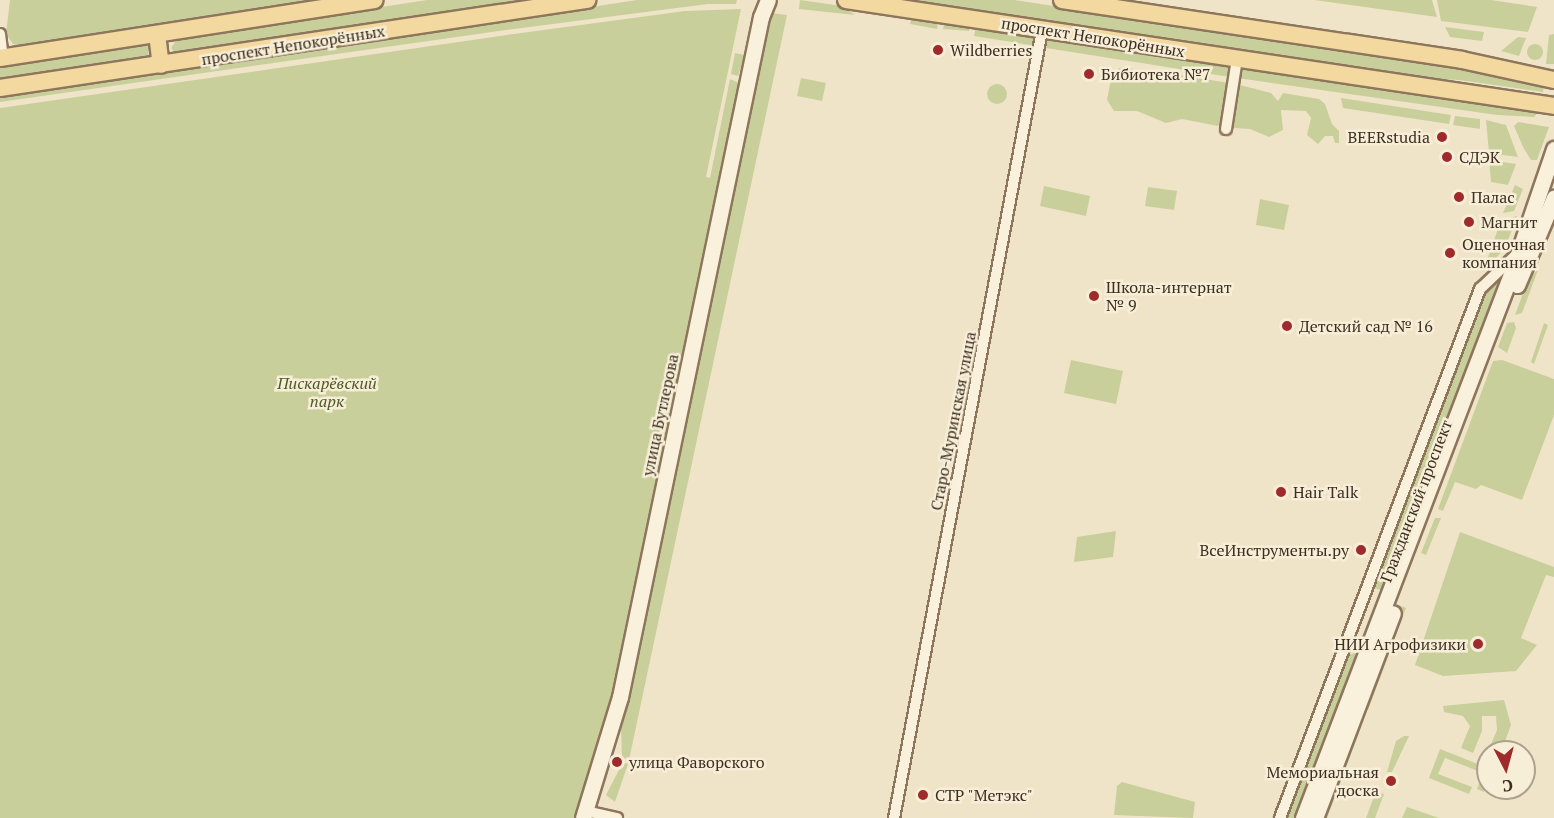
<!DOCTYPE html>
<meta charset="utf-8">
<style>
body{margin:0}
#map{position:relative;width:1554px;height:818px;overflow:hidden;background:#f0e4c8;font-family:"PT Serif",serif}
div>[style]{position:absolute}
.green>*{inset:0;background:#c9cf9b}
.round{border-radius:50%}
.roads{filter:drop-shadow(2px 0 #8d765c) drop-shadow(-2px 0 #8d765c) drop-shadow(0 2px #8d765c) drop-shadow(0 -2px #8d765c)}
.street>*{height:10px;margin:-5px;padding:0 5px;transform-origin:5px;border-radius:5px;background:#faf1dc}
.secondary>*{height:15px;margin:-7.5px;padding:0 7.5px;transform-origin:7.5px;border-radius:7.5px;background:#faf1dc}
.primary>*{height:16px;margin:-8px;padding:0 8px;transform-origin:8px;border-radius:8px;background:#f3d9a0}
.dots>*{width:16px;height:16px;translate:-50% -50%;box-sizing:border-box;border:3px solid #f7eed8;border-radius:50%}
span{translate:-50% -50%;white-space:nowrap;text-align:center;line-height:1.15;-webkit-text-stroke:5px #f7eed8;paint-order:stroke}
.street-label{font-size:16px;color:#3d2e20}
.poi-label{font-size:16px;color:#3d2e20}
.left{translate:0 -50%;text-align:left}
.right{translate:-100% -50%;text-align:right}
.park-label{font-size:16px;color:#4d5a26;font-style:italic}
.north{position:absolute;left:1476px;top:740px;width:60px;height:60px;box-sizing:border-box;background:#f7eed8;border:2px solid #ada18e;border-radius:50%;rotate:174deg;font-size:16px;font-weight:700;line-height:24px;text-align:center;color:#3d2e20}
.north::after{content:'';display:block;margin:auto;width:21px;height:27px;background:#9e2a2b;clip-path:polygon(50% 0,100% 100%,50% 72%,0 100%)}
</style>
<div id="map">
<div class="green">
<div style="clip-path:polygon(10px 0,329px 0,24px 47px,13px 44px,6px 34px)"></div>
<div style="clip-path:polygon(427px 0,540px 0,176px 54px,171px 48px,178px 38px)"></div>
<div style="clip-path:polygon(637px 0,737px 0,736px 4px,708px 4px,506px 30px,0 102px,0 98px)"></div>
<div style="clip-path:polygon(800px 0,842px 6px,855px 15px,799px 9px)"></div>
<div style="clip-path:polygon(899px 0,1014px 0,1497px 73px,1544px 85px,1543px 92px,1459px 80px,1413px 78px)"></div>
<div style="clip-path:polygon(1314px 0,1432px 0,1437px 17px)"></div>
<div style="clip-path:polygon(1437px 0,1491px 0,1537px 7px,1528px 32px,1441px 21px)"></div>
<div style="clip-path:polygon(741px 9px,706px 177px,710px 178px,730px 79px,739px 83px,612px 696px,574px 818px,0 818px,0 108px,507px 35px,685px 11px)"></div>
<div style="clip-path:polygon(771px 13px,787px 15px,629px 760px,622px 757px,621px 728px)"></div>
<div style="clip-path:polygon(912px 16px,970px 25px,969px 31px,943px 29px,944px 23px,938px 22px,937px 29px,910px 24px)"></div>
<div style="clip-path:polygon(976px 26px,1037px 36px,1036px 46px,974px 36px)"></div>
<div style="clip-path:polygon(1445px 27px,1484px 32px,1482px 41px,1450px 37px)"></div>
<div style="clip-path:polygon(1554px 34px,1554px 64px,1546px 64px,1549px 35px)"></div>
<div style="clip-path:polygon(1048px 37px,1232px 65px,1230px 77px,1046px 48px)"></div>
<div style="clip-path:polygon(1518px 37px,1526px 38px,1519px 56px,1501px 51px)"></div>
<div style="clip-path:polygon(141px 44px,149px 47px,148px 59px,0 83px,0 65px)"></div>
<div class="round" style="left:1527px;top:44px;width:16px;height:16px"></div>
<div style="clip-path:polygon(735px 53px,745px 55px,738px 76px,731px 74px)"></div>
<div style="clip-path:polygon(1239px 66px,1539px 111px,1534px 117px,1497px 115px,1237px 78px)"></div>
<div style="clip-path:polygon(1129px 67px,1142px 75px,1159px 72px,1236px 84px,1271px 93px,1278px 101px,1283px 93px,1319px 99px,1325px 104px,1332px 124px,1339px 131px,1339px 143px,1335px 143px,1333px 136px,1325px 136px,1318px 144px,1307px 135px,1311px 118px,1306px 111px,1281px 110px,1283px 130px,1269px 137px,1250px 129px,1234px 128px,1224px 116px,1218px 126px,1182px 119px,1166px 123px,1137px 111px,1114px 111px,1107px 100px,1110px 84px,1119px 68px)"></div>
<div style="clip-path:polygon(801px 78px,826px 83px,822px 101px,797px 96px)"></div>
<div class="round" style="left:987px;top:84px;width:20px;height:20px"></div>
<div style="clip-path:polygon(1341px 98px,1451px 115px,1449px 124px,1343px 108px)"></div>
<div style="clip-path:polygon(1455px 116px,1480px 119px,1480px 129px,1453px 125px)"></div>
<div style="clip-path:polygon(1486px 120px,1506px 125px,1518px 157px,1489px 153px)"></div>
<div style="clip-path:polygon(1518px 122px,1549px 127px,1537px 160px,1531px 160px,1523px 147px,1514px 126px)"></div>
<div style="clip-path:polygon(1489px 160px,1516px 164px,1508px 185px,1491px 182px)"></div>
<div style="clip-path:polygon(1515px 185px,1523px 189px,1514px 211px,1503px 213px)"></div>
<div style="clip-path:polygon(1044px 186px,1090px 196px,1086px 216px,1040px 206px)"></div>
<div style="clip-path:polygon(1148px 187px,1177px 191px,1174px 210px,1145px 206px)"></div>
<div style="clip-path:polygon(1260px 199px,1289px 205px,1284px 230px,1256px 225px)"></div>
<div style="clip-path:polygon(1517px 216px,1505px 248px,1483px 272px,1501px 220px)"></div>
<div style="clip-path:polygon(1538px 270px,1522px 313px,1515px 315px,1529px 277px)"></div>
<div style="clip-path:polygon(1503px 275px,1385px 592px,1372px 587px,1481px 298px)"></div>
<div style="clip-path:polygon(1514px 322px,1516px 328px,1507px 353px,1498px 347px,1507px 323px)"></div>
<div style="clip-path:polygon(1544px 323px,1548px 325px,1534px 364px,1531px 362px)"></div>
<div style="clip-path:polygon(1071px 360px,1123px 371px,1116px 404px,1064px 393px)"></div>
<div style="clip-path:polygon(1502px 360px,1554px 379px,1554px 415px,1522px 500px,1481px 485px,1476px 489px,1455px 482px,1443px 511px,1438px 509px,1493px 361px)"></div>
<div style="clip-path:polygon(1435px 518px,1441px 518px,1426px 555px,1421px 553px)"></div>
<div style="clip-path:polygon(1116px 531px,1113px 557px,1074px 562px,1077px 537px)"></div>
<div style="clip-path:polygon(1460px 532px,1554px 567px,1554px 577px,1546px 575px,1521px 638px,1537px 645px,1516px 671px,1443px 676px,1415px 665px)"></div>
<div style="clip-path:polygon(1401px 606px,1406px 608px,1368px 710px,1363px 708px)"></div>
<div style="clip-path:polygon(1354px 653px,1360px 657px,1299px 818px,1285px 818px,1346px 656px)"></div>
<div style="clip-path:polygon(1504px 700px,1511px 725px,1501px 752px,1488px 752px,1488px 760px,1485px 758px,1497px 730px,1496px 716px,1482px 716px,1482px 731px,1473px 753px,1461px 748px,1470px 726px,1463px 716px,1444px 712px,1443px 706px)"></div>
<div style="clip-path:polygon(1359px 717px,1364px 719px,1327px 818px,1321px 818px)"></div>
<div style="clip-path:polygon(1404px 736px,1409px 736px,1392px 772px,1387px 772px,1396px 741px)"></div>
<div style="clip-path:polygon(1440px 749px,1488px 768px,1484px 792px,1477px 789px,1483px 773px,1445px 758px,1438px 774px,1472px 787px,1469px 794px,1429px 778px)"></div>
<div style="clip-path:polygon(623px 762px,628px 764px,615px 802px,606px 795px)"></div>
<div style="clip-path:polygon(1122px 782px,1195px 802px,1193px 818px,1114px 815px,1117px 786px)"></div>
<div style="clip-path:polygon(1376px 791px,1384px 794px,1375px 818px,1366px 818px)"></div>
<div style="clip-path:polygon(1407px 807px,1439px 818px,1402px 818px)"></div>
</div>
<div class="roads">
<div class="street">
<div style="left:0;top:34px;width:23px;rotate:83deg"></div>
<div style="left:1226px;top:129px;width:71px;rotate:-81.1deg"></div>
<div style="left:586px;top:811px;width:32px;rotate:13deg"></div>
<div style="left:894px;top:818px;width:802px;rotate:-79.36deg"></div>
<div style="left:1280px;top:818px;width:566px;rotate:-69.29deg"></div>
<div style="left:1480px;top:289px;width:51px;rotate:-43.4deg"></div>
</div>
<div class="secondary">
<div style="left:1517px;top:285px;width:95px;rotate:-67deg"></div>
<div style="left:583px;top:818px;width:127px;rotate:-73deg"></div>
<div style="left:620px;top:697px;width:694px;rotate:-78.29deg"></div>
<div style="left:761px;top:17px;width:18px;rotate:-68deg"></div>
<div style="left:1303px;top:818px;width:588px;rotate:-69.07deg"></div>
<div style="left:1513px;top:269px;width:127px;rotate:-71.1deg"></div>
<div style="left:1315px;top:818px;width:219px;rotate:-69.2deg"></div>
</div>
<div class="primary">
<div style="left:846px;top:0;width:716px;rotate:8.51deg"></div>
<div style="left:1062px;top:0;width:404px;rotate:8.5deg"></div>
<div style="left:1462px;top:60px;width:94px;rotate:12.3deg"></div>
<div style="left:157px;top:34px;width:31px;rotate:83deg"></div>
<div style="left:0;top:58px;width:379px;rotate:-8.8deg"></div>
<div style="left:0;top:88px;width:594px;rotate:-8.53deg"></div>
</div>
</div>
<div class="dots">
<div style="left:938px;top:50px;background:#9e2a2b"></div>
<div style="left:1089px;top:74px;background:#9e2a2b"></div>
<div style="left:1442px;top:137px;background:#9e2a2b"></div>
<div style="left:1447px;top:157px;background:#9e2a2b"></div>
<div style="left:1459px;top:197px;background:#9e2a2b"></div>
<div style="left:1469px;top:222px;background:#9e2a2b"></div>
<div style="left:1450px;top:253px;background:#9e2a2b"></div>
<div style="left:1094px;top:296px;background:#9e2a2b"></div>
<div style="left:1287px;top:326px;background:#9e2a2b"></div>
<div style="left:1281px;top:492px;background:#9e2a2b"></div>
<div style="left:1361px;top:550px;background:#9e2a2b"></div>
<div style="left:1478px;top:644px;background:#9e2a2b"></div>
<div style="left:617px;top:762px;background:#9e2a2b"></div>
<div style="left:1391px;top:781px;background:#9e2a2b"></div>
<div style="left:923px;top:795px;background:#9e2a2b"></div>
</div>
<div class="street-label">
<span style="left:1093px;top:37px;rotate:9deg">проспект Непокорённых</span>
<span style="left:293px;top:45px;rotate:-9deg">проспект Непокорённых</span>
<span style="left:660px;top:415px;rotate:-78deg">улица Бутлерова</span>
<span style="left:953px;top:421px;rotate:-79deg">Старо-Муринская улица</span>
<span style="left:1416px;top:501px;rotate:-69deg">Гражданский проспект</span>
</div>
<div class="poi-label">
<span class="left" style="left:950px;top:50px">Wildberries</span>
<span class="left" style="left:1101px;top:74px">Бибиотека №7</span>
<span class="right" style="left:1430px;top:137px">BEERstudia</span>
<span class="left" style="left:1459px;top:157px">СДЭК</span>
<span class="left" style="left:1471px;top:197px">Палас</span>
<span class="left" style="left:1481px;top:222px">Магнит</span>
<span class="left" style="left:1462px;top:253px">Оценочная<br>компания</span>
<span class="left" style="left:1106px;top:296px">Школа-интернат<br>№ 9</span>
<span class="left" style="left:1299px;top:326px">Детский сад № 16</span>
<span class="left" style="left:1293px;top:492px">Hair Talk</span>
<span class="right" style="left:1349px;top:550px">ВсеИнструменты.ру</span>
<span class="right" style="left:1466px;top:644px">НИИ Агрофизики</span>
<span class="left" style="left:629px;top:762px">улица Фаворского</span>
<span class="right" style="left:1379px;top:781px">Мемориальная<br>доска</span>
<span class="left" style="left:935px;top:795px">СТР "Метэкс"</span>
</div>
<div class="park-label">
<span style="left:327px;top:392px">Пискарёвский<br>парк</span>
</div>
<div class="north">С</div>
</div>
